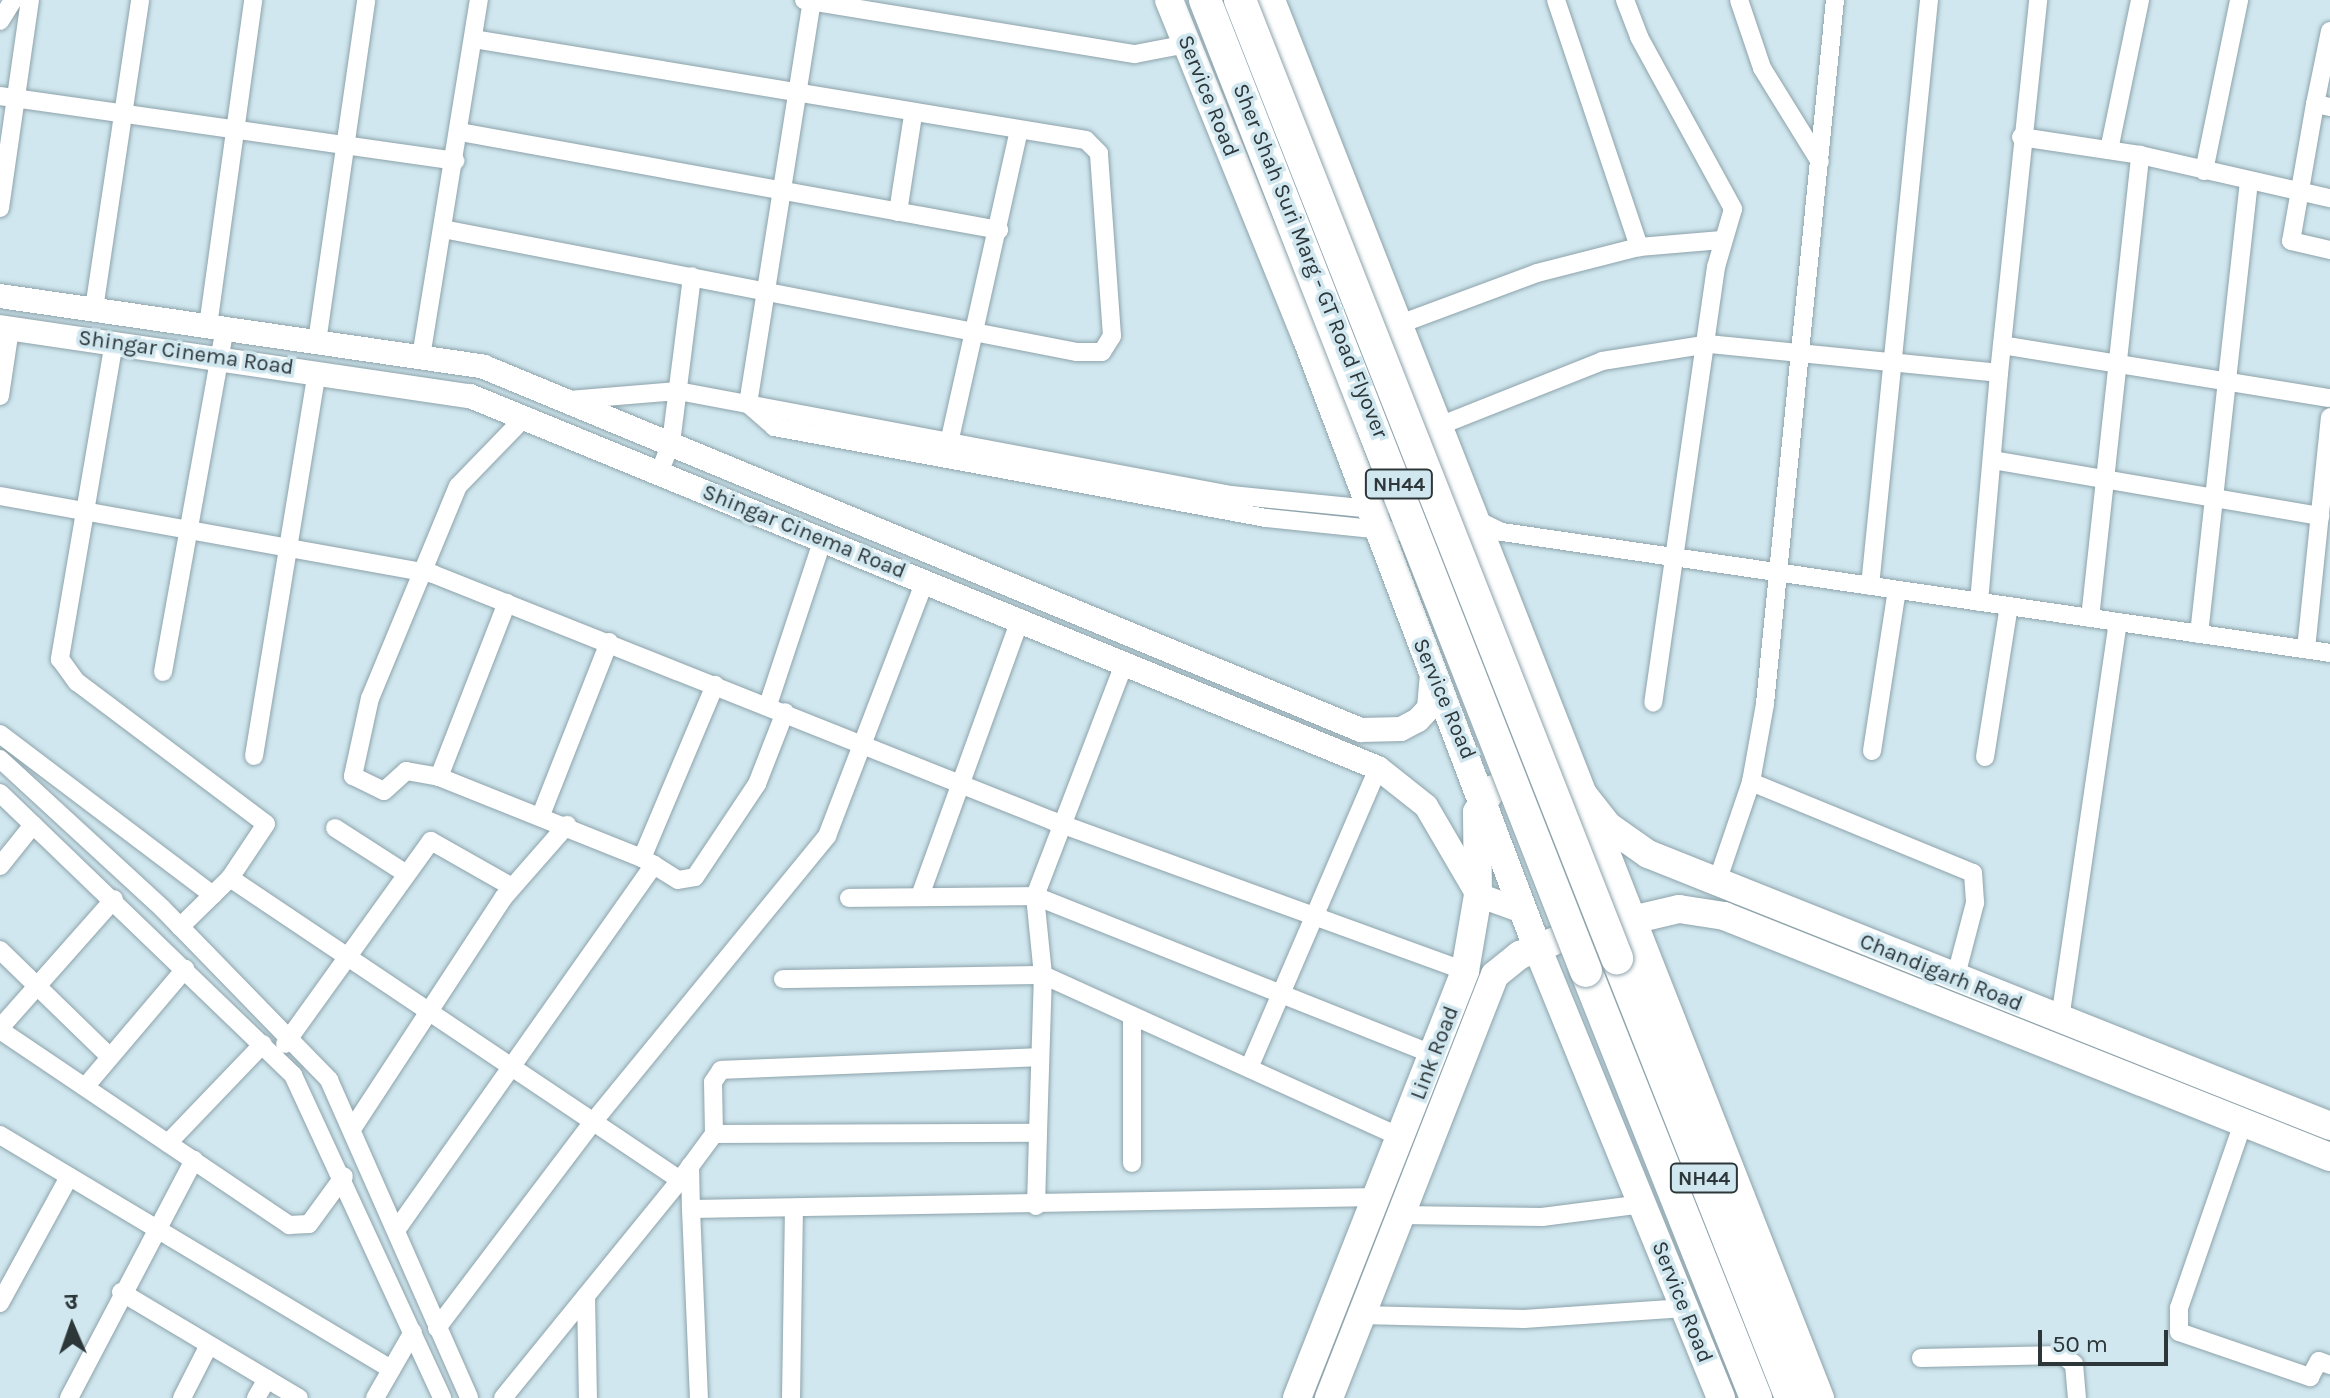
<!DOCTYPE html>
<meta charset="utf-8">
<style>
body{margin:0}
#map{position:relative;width:2330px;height:1398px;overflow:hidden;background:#d0e7ef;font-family:Karla,"Noto Sans Devanagari",sans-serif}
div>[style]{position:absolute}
.roads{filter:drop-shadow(0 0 2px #8ea3ab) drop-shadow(0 0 2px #8ea3ab)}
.street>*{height:18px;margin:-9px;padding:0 9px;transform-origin:9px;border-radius:9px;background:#fff}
.secondary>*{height:24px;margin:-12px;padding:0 12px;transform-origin:12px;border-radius:12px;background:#fff}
.primary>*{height:28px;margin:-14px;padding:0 14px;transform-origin:14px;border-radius:14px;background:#fff}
.highway>*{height:32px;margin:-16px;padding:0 16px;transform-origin:16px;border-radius:16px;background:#fff}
.bridges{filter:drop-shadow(0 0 2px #8ea3ab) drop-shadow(0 0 2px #8ea3ab)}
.highway-bridge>*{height:32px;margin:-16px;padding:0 16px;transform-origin:16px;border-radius:16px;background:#fff}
span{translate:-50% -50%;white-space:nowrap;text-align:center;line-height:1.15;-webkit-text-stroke:7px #d0e7ef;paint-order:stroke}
.shield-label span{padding:2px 6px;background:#d0e7ef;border:2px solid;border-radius:6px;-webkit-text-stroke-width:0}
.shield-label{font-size:20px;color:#2d3639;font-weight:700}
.street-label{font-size:22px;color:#2d3639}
.north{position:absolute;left:32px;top:1286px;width:80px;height:80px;-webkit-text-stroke:6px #d0e7ef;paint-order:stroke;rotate:358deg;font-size:22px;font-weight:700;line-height:32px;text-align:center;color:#2d3639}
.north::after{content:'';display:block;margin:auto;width:28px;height:36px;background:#2d3639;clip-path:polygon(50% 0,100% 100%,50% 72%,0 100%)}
.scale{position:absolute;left:2038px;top:1330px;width:130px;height:36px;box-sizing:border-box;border:4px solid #2d3639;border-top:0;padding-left:10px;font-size:24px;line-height:28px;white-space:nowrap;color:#2d3639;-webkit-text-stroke:6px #d0e7ef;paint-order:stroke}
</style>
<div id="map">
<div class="roads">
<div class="street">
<div style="left:804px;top:0;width:335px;rotate:9.3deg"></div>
<div style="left:1135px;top:54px;width:53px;rotate:-10.9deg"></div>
<div style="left:812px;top:0;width:409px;rotate:99deg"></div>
<div style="left:748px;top:404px;width:35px;rotate:41deg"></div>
<div style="left:774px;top:427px;width:500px;rotate:10.48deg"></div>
<div style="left:1266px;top:518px;width:193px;rotate:5.9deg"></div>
<div style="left:1556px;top:0;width:261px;rotate:71.4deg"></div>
<div style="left:1625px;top:0;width:40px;rotate:69deg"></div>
<div style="left:1639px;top:37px;width:196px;rotate:61.3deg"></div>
<div style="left:1733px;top:209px;width:60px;rotate:106.3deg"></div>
<div style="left:1716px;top:267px;width:440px;rotate:98.2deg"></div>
<div style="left:1739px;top:0;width:72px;rotate:71.3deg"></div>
<div style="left:1762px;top:68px;width:110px;rotate:58.3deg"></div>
<div style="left:1835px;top:0;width:707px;rotate:95.68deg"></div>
<div style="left:1765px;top:704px;width:79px;rotate:100.2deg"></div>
<div style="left:1751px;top:782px;width:240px;rotate:22.3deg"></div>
<div style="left:1973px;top:873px;width:30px;rotate:86deg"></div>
<div style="left:1975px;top:903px;width:79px;rotate:104.7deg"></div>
<div style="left:0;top:21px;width:25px;rotate:-58deg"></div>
<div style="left:2330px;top:31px;width:75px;rotate:101.6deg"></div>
<div style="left:2315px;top:104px;width:15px;rotate:11deg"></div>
<div style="left:0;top:96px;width:460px;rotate:8.1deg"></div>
<div style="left:2315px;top:104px;width:139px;rotate:99.9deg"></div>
<div style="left:2291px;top:241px;width:40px;rotate:13deg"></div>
<div style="left:460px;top:132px;width:548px;rotate:10.3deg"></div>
<div style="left:2021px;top:137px;width:120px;rotate:8.6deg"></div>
<div style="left:2140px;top:155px;width:195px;rotate:12.8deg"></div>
<div style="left:2109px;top:150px;width:153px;rotate:-78.3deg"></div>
<div style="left:2204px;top:171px;width:175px;rotate:-78.4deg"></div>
<div style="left:0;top:208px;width:210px;rotate:-81.8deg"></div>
<div style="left:898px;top:212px;width:98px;rotate:-81.2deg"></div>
<div style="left:443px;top:229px;width:646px;rotate:10.98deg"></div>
<div style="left:1077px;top:352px;width:25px"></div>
<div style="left:1102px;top:352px;width:19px;rotate:-58deg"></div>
<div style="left:1112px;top:336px;width:183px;rotate:-94.1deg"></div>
<div style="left:1099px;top:153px;width:18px;rotate:-135deg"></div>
<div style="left:1086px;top:140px;width:620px;rotate:-170.63deg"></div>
<div style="left:94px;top:309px;width:312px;rotate:-81.5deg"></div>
<div style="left:1400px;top:324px;width:146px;rotate:-20.4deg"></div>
<div style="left:1537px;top:273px;width:105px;rotate:-14.3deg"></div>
<div style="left:1639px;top:247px;width:83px;rotate:-4.8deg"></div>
<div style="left:208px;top:326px;width:329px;rotate:-82.1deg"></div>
<div style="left:114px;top:342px;width:322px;rotate:99.7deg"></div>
<div style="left:60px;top:659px;width:29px;rotate:54deg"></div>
<div style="left:77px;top:682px;width:236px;rotate:36.9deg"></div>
<div style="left:266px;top:824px;width:65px;rotate:123.7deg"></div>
<div style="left:317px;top:342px;width:345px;rotate:-81.8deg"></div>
<div style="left:2002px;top:345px;width:332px;rotate:9.2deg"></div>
<div style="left:421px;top:357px;width:362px;rotate:-80.8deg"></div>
<div style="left:0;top:396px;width:68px;rotate:-81.5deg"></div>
<div style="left:569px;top:400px;width:109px;rotate:-4.7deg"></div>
<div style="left:678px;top:391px;width:563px;rotate:10.65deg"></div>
<div style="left:1231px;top:495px;width:150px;rotate:5.7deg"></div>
<div style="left:524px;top:418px;width:95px;rotate:134.1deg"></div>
<div style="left:458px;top:486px;width:230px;rotate:112.5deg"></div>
<div style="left:370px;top:698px;width:80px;rotate:102.3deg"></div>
<div style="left:353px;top:776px;width:34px;rotate:26deg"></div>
<div style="left:384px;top:791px;width:30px;rotate:-42deg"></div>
<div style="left:406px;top:771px;width:34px;rotate:10deg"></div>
<div style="left:439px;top:777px;width:219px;rotate:21.8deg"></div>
<div style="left:642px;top:858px;width:188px;rotate:-67.1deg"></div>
<div style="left:1439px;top:426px;width:175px;rotate:-21.7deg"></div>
<div style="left:1602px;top:361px;width:108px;rotate:-9deg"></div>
<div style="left:1709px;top:344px;width:291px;rotate:5.7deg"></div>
<div style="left:1999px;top:373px;width:375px;rotate:-84deg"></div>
<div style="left:947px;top:452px;width:329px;rotate:-77.4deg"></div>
<div style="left:1992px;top:460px;width:333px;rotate:9.7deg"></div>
<div style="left:659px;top:473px;width:32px;rotate:-68deg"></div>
<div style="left:671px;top:443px;width:168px;rotate:-82.8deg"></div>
<div style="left:0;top:496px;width:440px;rotate:10.2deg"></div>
<div style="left:433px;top:574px;width:667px;rotate:21.72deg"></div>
<div style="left:1053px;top:821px;width:438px;rotate:20deg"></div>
<div style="left:1473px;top:518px;width:32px;rotate:26deg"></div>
<div style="left:1502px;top:532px;width:837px;rotate:8.31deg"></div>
<div style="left:1870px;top:586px;width:589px;rotate:-84.25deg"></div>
<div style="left:1979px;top:602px;width:230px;rotate:-85deg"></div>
<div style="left:2090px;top:618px;width:466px;rotate:-83.8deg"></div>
<div style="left:2199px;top:634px;width:455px;rotate:-83.7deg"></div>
<div style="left:2306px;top:649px;width:233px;rotate:-84.1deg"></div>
<div style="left:163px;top:672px;width:349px;rotate:-79.8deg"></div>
<div style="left:768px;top:705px;width:175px;rotate:-71.7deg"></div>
<div style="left:0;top:734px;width:267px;rotate:37.1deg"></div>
<div style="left:1872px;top:751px;width:163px;rotate:-81.2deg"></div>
<div style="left:254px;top:756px;width:388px;rotate:-80.7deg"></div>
<div style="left:1985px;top:757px;width:153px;rotate:-81deg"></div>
<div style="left:0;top:759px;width:220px;rotate:42.6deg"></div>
<div style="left:162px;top:908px;width:240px;rotate:45.8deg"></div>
<div style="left:329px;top:1080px;width:347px;rotate:66.2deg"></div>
<div style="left:439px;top:777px;width:187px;rotate:-68.7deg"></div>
<div style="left:0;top:793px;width:407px;rotate:43.9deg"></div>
<div style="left:293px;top:1075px;width:356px;rotate:65.2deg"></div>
<div style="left:541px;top:815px;width:186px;rotate:-68.5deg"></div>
<div style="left:335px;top:828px;width:83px;rotate:32.7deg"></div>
<div style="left:654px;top:865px;width:28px;rotate:32deg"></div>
<div style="left:678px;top:880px;width:17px;rotate:-10deg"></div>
<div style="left:695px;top:877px;width:112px;rotate:-56.3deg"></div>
<div style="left:757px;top:784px;width:77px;rotate:-68.7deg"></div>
<div style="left:0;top:866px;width:53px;rotate:-51.2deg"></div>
<div style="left:1717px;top:882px;width:106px;rotate:-71.2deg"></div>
<div style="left:920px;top:896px;width:294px;rotate:-70.1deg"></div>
<div style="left:849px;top:898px;width:186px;rotate:-0.6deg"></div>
<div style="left:1035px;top:896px;width:251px;rotate:-69deg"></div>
<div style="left:180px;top:927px;width:70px;rotate:-44.4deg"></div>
<div style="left:230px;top:878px;width:542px;rotate:33.87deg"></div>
<div style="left:680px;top:1180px;width:57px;rotate:-53.5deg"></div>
<div style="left:714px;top:1134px;width:324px;rotate:-0.2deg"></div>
<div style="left:1038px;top:1133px;width:158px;rotate:-88.2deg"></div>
<div style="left:1043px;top:975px;width:79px;rotate:-95.8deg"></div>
<div style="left:1035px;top:896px;width:430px;rotate:21.7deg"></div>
<div style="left:0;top:950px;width:153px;rotate:44.2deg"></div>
<div style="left:783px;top:979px;width:260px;rotate:-0.9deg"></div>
<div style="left:1043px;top:975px;width:394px;rotate:24.4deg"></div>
<div style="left:2060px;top:1019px;width:401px;rotate:-81.7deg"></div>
<div style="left:0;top:1028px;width:172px;rotate:-48.5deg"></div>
<div style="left:0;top:1030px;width:349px;rotate:34deg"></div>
<div style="left:289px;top:1225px;width:20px;rotate:-3deg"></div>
<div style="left:309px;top:1224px;width:59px;rotate:-53.9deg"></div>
<div style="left:285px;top:1044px;width:250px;rotate:-54.3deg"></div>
<div style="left:431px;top:841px;width:93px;rotate:29.6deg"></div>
<div style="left:1249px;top:1068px;width:327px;rotate:-66.7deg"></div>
<div style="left:85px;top:1087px;width:155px;rotate:-49.7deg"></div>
<div style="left:2243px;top:1123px;width:196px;rotate:109.1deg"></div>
<div style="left:2179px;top:1308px;width:24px;rotate:90deg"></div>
<div style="left:2179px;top:1332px;width:139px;rotate:19deg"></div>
<div style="left:2310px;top:1377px;width:18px;rotate:-61deg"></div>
<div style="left:2319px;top:1361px;width:12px;rotate:20deg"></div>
<div style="left:354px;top:1126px;width:274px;rotate:-56.8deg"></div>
<div style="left:504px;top:897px;width:96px;rotate:-48.8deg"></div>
<div style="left:714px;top:1134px;width:52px;rotate:-91.1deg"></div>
<div style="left:713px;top:1082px;width:14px;rotate:-56deg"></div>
<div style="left:721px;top:1070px;width:319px;rotate:-2.3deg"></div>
<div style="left:0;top:1135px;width:456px;rotate:30.9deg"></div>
<div style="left:168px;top:1143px;width:137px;rotate:-46.2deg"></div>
<div style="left:1132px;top:1163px;width:147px;rotate:-90deg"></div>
<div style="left:690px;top:1166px;width:43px;rotate:88.7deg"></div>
<div style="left:691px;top:1209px;width:688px;rotate:-1deg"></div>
<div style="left:1036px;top:1206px;width:73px;rotate:-88.4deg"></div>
<div style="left:691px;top:1209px;width:189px;rotate:87.6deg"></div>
<div style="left:1400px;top:1215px;width:142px;rotate:0.8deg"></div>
<div style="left:1542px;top:1217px;width:102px;rotate:-7.3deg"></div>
<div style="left:397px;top:1229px;width:446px;rotate:-54.8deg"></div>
<div style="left:654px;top:865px;width:14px;rotate:-150deg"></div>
<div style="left:121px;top:1292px;width:207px;rotate:30.8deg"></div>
<div style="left:586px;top:1296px;width:102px;rotate:88.9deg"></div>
<div style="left:0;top:1303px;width:144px;rotate:-61.3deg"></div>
<div style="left:1361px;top:1315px;width:163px;rotate:1.4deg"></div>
<div style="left:1524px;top:1319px;width:161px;rotate:-3.9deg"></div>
<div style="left:437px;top:1328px;width:258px;rotate:-52.9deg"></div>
<div style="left:593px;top:1122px;width:370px;rotate:-50.7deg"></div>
<div style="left:827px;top:836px;width:273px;rotate:-69deg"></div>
<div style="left:1921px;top:1358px;width:141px;rotate:-1.2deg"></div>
<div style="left:2062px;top:1355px;width:15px;rotate:37deg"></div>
<div style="left:2074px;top:1364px;width:34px;rotate:85deg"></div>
<div style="left:69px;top:1398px;width:269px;rotate:-62.3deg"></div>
<div style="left:182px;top:1398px;width:59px;rotate:-63deg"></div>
<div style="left:256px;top:1398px;width:22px;rotate:-60deg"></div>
<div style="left:375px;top:1398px;width:76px;rotate:-60.1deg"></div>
<div style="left:503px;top:1398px;width:281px;rotate:-50.9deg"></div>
<div style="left:791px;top:1398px;width:190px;rotate:-89.1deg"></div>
</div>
<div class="secondary">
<div style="left:0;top:296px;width:489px;rotate:8.3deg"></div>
<div style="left:484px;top:367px;width:949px;rotate:22.49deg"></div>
<div style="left:1361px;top:730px;width:40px;rotate:-1.4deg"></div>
<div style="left:1401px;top:729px;width:19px;rotate:-28deg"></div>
<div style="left:1418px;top:720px;width:16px;rotate:-47deg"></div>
<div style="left:1429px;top:708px;width:35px;rotate:-85deg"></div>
<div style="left:0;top:327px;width:475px;rotate:8.4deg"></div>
<div style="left:470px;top:396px;width:981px;rotate:22.28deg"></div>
<div style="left:1378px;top:768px;width:61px;rotate:38.4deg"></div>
<div style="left:1426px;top:806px;width:103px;rotate:59.7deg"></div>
<div style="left:1478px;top:895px;width:50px;rotate:19.9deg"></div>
</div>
<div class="primary">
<div style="left:1169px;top:0;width:364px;rotate:67.9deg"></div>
<div style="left:1306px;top:337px;width:652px;rotate:69.26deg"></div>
<div style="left:1537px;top:947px;width:487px;rotate:67.8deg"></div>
<div style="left:1271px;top:0;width:1502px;rotate:68.56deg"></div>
<div style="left:1615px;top:924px;width:66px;rotate:-13.2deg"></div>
<div style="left:1679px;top:909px;width:46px;rotate:8.8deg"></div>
<div style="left:1724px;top:916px;width:652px;rotate:21.69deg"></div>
<div style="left:1297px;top:1398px;width:459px;rotate:-68.5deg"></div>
<div style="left:1465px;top:971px;width:77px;rotate:-80.3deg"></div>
<div style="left:1478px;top:895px;width:83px;rotate:-90.7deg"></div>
<div style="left:1477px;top:812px;width:27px;rotate:-56deg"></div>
<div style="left:1492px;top:790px;width:49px;rotate:-24deg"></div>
<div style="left:1537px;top:770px;width:27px"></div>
<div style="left:1564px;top:770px;width:71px;rotate:51.8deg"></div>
<div style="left:1608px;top:826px;width:49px;rotate:35deg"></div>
<div style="left:1648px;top:854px;width:734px;rotate:21.74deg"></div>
<div style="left:1329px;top:1398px;width:454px;rotate:-68.6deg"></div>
<div style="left:1495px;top:975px;width:32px;rotate:-39deg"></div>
<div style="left:1520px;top:955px;width:35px;rotate:-22deg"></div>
</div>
<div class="highway">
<div style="left:1617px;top:958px;width:473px;rotate:68.4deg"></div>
<div style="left:1586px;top:971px;width:460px;rotate:68.3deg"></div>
</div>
</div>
<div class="bridges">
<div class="highway-bridge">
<div style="left:1205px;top:0;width:1043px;rotate:68.58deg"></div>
<div style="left:1240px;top:0;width:1030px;rotate:68.52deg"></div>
</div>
</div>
<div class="shield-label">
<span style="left:1399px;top:484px">NH44</span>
<span style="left:1704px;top:1178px">NH44</span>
</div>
<div class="street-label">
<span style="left:1208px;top:96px;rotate:68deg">Service Road</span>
<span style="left:1310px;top:261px;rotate:68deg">Sher Shah Suri Marg - GT Road Flyover</span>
<span style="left:186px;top:353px;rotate:8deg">Shingar Cinema Road</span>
<span style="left:804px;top:532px;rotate:22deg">Shingar Cinema Road</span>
<span style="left:1444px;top:699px;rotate:67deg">Service Road</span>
<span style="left:1941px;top:973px;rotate:22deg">Chandigarh Road</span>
<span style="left:1435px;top:1053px;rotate:-69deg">Link Road</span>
<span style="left:1682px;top:1302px;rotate:68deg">Service Road</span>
</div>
<div class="north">उ</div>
<div class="scale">50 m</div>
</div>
